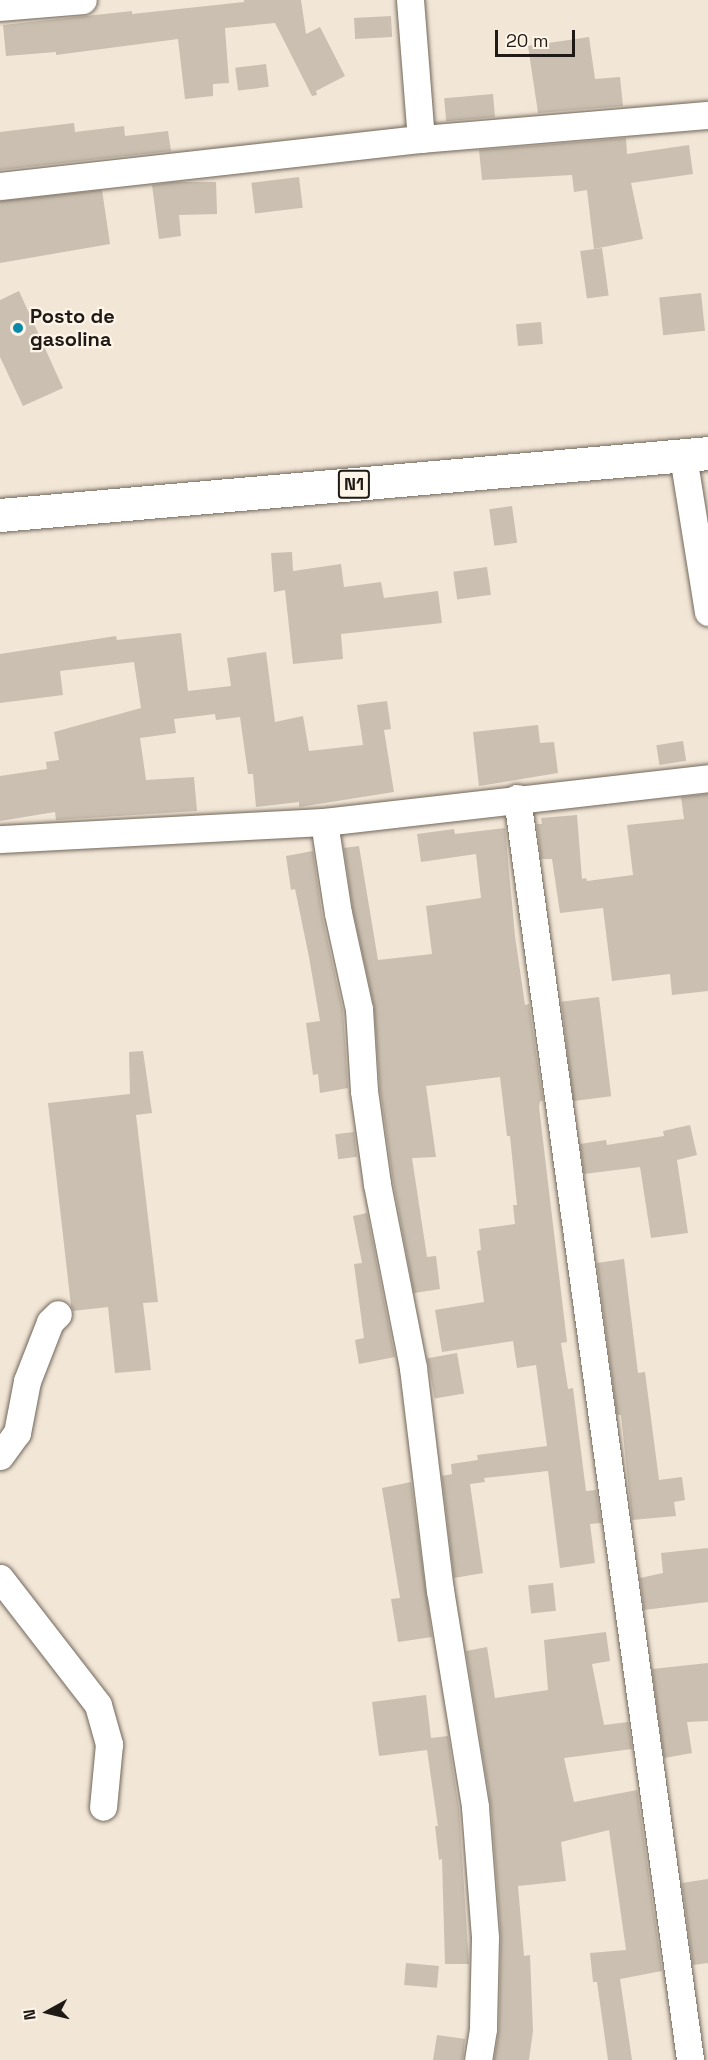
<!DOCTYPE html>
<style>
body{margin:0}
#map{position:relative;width:708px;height:2060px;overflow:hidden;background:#f2e6d7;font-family:"Space Grotesk",sans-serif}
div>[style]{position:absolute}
.building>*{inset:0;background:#cabfb0;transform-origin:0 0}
.roads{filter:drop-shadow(0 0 2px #71675a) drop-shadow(0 0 2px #71675a)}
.minor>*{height:27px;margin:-13.5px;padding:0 13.5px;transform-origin:13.5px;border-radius:13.5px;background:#fff}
.trunk>*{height:33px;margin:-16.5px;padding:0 16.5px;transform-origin:16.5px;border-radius:16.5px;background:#fff}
.dots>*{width:16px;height:16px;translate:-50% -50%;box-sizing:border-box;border:3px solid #fef4e8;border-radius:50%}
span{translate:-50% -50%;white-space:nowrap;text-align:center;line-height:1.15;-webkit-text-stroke:4.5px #fef4e8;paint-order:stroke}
.shield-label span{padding:2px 4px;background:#fef4e8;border:2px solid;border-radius:4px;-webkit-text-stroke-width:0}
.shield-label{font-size:18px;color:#1f1a15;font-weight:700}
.poi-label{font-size:20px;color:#1f1a15;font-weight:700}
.left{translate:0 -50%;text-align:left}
.north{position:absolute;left:18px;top:1982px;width:60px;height:60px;-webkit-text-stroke:4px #fef4e8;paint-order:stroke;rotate:262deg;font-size:16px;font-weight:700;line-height:24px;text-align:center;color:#1f1a15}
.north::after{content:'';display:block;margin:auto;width:21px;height:27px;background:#1f1a15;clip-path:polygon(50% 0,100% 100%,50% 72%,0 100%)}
.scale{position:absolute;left:495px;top:30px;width:80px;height:27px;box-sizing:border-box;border:3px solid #1f1a15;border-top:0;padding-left:8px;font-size:18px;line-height:21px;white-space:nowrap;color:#1f1a15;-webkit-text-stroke:4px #fef4e8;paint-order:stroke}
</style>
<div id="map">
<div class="building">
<div style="clip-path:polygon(244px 0,301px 0,306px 34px,320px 27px,345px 76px,316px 91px,317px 95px,312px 96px,275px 23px,225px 28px,229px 83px,213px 84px,213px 96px,185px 99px,178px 39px,56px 55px,56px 52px,6px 56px,3px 25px,132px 11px,132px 14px,244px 2px)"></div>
<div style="left:391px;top:16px;width:21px;height:37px;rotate:87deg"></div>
<div style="clip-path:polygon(589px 37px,595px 79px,620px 77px,623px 106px,538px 113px,528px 46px)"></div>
<div style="left:266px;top:64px;width:23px;height:31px;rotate:83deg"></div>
<div style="left:493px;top:94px;width:23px;height:49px;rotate:85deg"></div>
<div style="clip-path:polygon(74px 123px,75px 132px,124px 126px,125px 136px,168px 131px,171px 151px,0 170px,0 132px)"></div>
<div style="clip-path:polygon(626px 138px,627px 154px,689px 145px,693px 174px,631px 183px,643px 239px,594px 249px,587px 190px,574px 192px,572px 175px,482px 180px,479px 150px)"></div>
<div style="left:299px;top:177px;width:31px;height:48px;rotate:83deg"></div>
<div style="clip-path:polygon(175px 182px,216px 182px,217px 214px,179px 215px,181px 236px,159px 239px,152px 185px)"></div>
<div style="clip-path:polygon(102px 190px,110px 244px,0 263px,0 201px)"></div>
<div style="left:602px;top:248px;width:48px;height:22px;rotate:82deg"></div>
<div style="clip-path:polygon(19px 291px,63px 388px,23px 406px,0 357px,0 300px)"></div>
<div style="left:701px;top:293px;width:38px;height:42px;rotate:84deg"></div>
<div style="left:541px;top:322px;width:22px;height:25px;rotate:85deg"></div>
<div style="left:512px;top:506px;width:37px;height:23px;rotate:82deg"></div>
<div style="clip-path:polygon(292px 552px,293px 571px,341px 564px,344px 587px,381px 582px,384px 598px,438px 591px,442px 623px,341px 634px,343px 659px,293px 664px,285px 590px,274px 592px,271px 553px)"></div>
<div style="left:487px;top:567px;width:28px;height:34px;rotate:82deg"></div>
<div style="clip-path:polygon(181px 633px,188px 691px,231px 686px,227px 658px,266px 652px,275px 722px,303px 716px,309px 751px,363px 745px,357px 705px,387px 701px,391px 729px,384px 730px,394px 792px,299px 807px,299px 802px,256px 807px,253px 774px,248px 774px,240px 717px,216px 720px,215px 714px,174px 719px,176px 733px,140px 738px,146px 780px,194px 777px,197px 811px,56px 820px,55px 812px,0 821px,0 776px,47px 769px,46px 762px,59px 760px,54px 732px,141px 708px,134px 662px,60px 671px,63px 695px,0 703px,0 654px,116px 636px,117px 640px)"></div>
<div style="clip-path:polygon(538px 725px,540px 743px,554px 742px,558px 773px,479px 786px,473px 732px)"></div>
<div style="left:683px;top:741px;width:20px;height:27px;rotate:81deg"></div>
<div style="clip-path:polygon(708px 794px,708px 991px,672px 995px,670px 974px,612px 981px,603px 908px,560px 913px,552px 859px,541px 859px,537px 824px,542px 824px,541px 818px,577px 815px,582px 879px,586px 878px,587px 881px,633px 875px,627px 825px,684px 819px,681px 797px)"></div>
<div style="clip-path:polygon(505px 828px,515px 936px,525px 1005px,529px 1004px,543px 1101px,540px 1101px,539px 1107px,567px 1342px,561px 1343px,568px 1389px,573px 1388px,586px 1491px,596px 1490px,601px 1523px,590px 1524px,595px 1563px,560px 1568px,548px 1471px,484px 1478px,485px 1482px,470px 1484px,483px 1573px,454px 1578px,442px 1476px,452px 1474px,451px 1464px,478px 1460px,477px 1455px,547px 1446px,536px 1365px,517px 1368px,513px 1341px,442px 1352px,435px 1310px,484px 1302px,477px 1251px,481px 1250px,479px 1229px,515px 1224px,513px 1205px,517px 1205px,510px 1136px,507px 1136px,500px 1077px,426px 1086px,436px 1157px,412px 1158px,427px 1257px,436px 1256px,440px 1289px,414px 1293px,393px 1181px,380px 1089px,374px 1006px,353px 910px,344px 848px,359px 846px,378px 960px,432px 954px,426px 906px,481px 898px,476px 854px,421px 862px,417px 834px,454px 829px,455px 834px)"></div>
<div style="clip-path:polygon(313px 851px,322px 915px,343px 1011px,348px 1088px,320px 1093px,318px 1074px,313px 1075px,306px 1023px,320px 1021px,309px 957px,295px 889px,291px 890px,286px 856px)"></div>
<div style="left:599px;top:997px;width:100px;height:38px;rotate:83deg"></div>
<div style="clip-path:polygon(143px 1051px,152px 1113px,136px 1115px,158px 1302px,143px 1303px,151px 1370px,115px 1373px,108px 1307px,73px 1311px,71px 1306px,48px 1103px,130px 1094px,129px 1052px)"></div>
<div style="clip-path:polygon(690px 1125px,697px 1155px,677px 1160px,688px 1233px,651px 1238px,640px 1167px,584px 1174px,580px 1144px,606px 1140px,607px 1145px,664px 1136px,663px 1131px)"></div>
<div style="left:354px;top:1132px;width:25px;height:19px;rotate:83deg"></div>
<div style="clip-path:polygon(367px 1213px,395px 1357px,359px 1364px,355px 1340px,364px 1338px,354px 1264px,362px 1263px,353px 1216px)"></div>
<div style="clip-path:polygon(624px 1259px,638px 1373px,645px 1372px,659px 1480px,682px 1477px,685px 1500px,674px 1502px,676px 1516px,632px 1520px,621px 1415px,617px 1415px,597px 1263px)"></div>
<div style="left:457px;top:1353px;width:41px;height:30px;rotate:80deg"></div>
<div style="clip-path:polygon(411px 1482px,432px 1637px,398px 1642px,391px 1599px,400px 1598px,382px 1488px)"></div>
<div style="clip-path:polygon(708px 1548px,708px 1602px,644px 1610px,640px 1578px,663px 1573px,661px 1553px)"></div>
<div style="left:553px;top:1583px;width:28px;height:25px;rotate:84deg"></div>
<div style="clip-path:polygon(606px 1632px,610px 1661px,592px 1664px,604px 1725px,628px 1722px,632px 1749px,564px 1758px,574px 1802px,637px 1790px,662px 1971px,620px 1979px,632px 2060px,608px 2060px,597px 1982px,593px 1982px,590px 1953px,626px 1950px,609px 1830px,561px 1842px,566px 1881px,518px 1886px,524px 1956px,530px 1955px,533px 2031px,529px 2060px,494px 2060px,499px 2029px,501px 1937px,491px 1806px,466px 1651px,487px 1647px,495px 1698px,548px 1690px,544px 1640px)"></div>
<div style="clip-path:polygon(708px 1663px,708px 1721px,687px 1722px,692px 1753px,664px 1758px,652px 1669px)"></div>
<div style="clip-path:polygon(426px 1695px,431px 1738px,448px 1736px,459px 1809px,469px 1964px,445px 1964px,442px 1859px,439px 1860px,435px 1826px,438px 1826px,427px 1750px,379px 1756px,372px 1702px)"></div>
<div style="clip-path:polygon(708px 1879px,708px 1963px,693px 1965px,682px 1883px)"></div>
<div style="left:406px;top:1963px;width:33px;height:22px;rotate:5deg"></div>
<div style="clip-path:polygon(437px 2035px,465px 2039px,463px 2060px,433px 2060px)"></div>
</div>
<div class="roads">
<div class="minor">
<div style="left:410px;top:0;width:139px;rotate:85.5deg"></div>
<div style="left:0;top:7px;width:83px;rotate:-4.8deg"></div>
<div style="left:0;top:186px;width:424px;rotate:-6.4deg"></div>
<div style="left:421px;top:139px;width:288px;rotate:-4.8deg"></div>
<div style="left:683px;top:456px;width:158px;rotate:80.9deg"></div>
<div style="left:517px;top:798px;width:1274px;rotate:82.19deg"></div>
<div style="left:324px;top:822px;width:92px;rotate:81.3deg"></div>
<div style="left:338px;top:913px;width:98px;rotate:77.7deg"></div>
<div style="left:359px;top:1009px;width:82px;rotate:86.5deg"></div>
<div style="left:364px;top:1091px;width:94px;rotate:82deg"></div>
<div style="left:377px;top:1184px;width:187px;rotate:78.9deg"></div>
<div style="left:413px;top:1368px;width:224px;rotate:83.1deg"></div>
<div style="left:440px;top:1590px;width:220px;rotate:80.8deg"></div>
<div style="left:475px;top:1807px;width:131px;rotate:85.6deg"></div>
<div style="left:485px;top:1938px;width:91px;rotate:91.3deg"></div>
<div style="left:483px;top:2029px;width:31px;rotate:99deg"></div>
<div style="left:0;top:839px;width:324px;rotate:-3deg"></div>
<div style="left:324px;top:822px;width:387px;rotate:-6.5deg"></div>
<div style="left:0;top:1456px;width:29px;rotate:-54deg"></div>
<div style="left:17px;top:1433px;width:53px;rotate:-79.1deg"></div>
<div style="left:27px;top:1381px;width:63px;rotate:-68.7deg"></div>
<div style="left:50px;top:1322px;width:11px;rotate:-45deg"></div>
<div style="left:0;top:1578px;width:160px;rotate:52.3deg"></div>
<div style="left:98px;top:1705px;width:41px;rotate:74.2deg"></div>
<div style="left:109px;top:1744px;width:63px;rotate:95.4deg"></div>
</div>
<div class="trunk">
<div style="left:0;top:515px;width:711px;rotate:-5deg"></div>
</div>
</div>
<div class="dots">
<div style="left:18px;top:328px;background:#098aab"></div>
</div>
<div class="shield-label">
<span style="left:354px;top:484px">N1</span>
</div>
<div class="poi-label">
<span class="left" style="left:30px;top:328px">Posto de<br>gasolina</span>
</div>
<div class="north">N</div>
<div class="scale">20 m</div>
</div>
